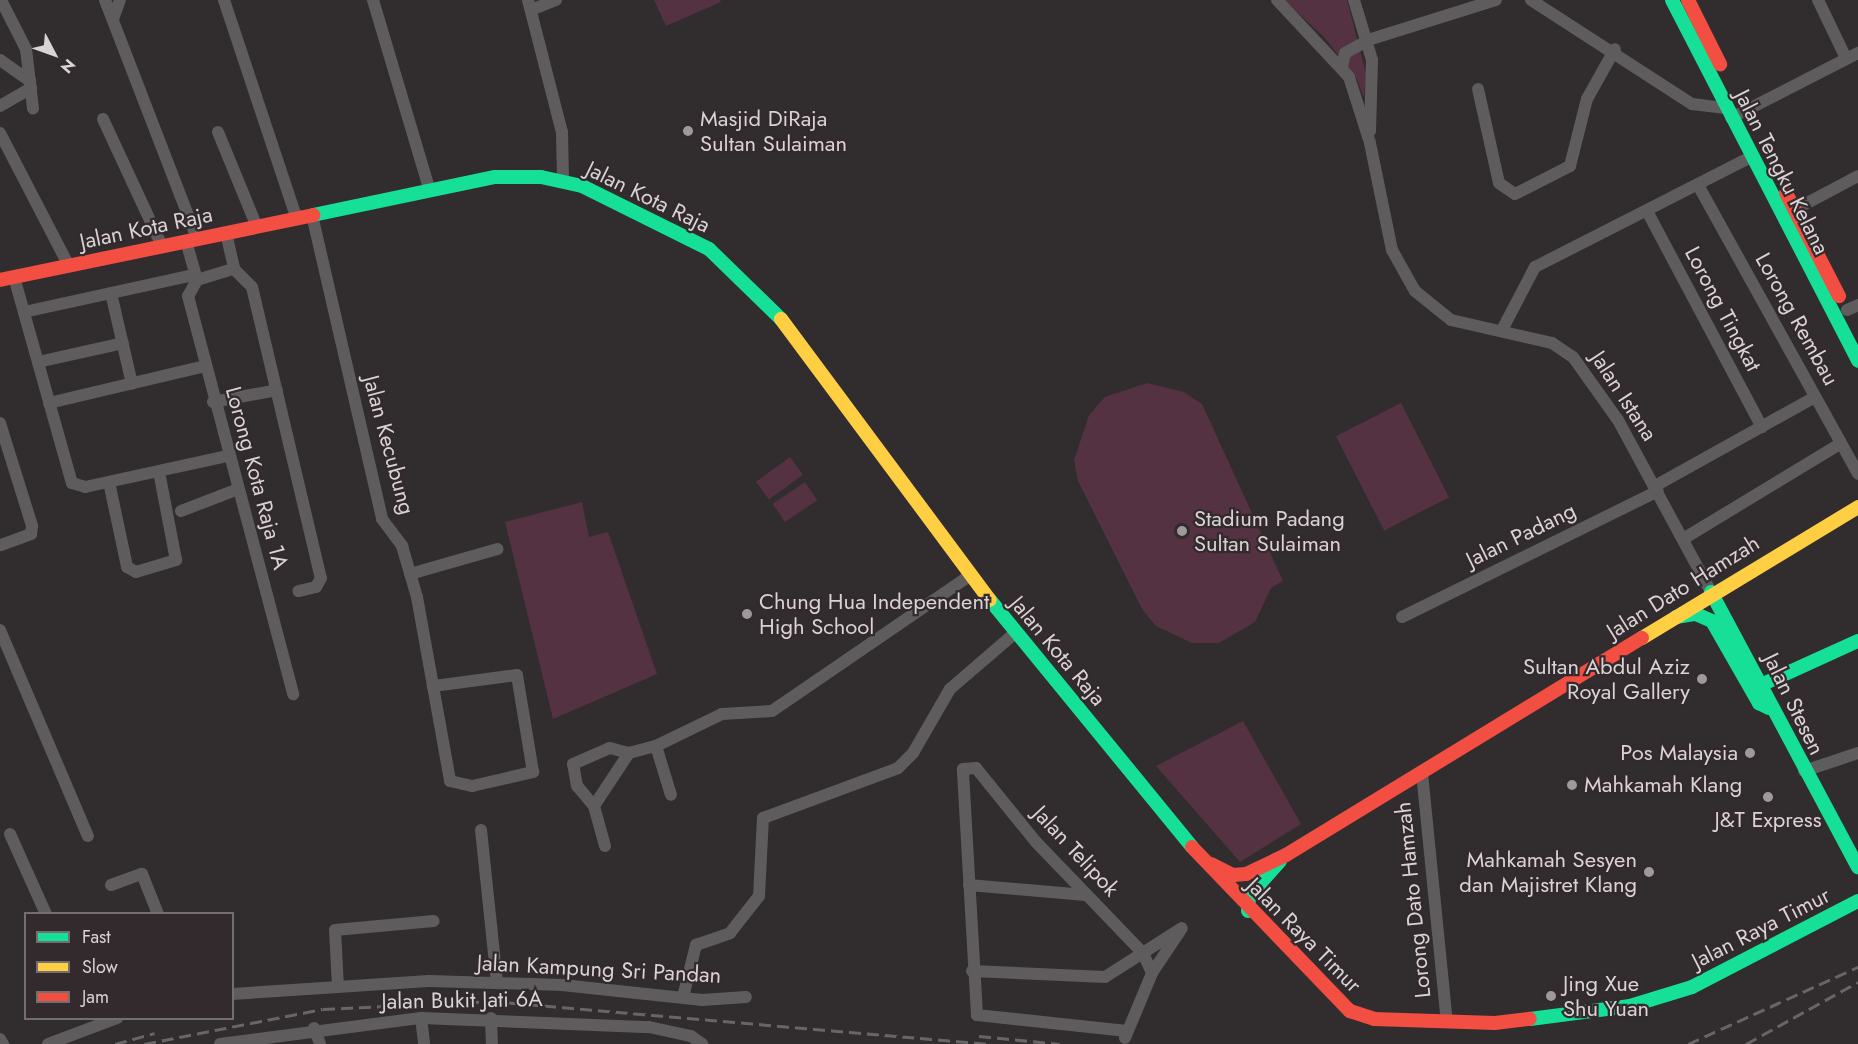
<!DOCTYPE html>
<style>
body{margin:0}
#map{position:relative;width:1858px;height:1044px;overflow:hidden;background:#312c2e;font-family:Jost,sans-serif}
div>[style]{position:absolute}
.green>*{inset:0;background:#543242;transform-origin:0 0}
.street>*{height:12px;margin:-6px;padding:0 6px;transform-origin:6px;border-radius:6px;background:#5e5c5d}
.fast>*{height:14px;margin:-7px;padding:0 7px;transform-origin:7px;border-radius:7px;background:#16e098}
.slow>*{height:14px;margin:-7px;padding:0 7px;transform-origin:7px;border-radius:7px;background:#ffcf43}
.jam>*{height:14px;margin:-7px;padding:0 7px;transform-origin:7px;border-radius:7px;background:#f24e42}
.rail>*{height:3px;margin-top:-1.5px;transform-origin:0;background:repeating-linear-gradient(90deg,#676566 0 12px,transparent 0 18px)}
.dots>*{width:16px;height:16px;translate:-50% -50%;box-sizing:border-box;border:3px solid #332a2d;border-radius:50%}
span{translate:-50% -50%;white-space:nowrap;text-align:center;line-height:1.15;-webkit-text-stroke:4.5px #332a2d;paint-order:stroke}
.poi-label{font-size:22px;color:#d9d3d5}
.left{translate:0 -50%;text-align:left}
.right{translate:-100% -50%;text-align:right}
.street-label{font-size:22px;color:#d9d3d5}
.legend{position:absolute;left:24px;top:912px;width:210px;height:108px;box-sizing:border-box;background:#332a2d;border:2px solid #756e70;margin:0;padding:8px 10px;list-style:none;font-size:18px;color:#d9d3d5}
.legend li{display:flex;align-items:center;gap:12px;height:30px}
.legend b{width:30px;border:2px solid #756e70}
.north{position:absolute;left:24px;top:24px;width:60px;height:60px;-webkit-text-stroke:4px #332a2d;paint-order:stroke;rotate:131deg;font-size:16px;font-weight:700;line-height:24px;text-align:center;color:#d9d3d5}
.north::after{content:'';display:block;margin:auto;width:21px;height:27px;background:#d9d3d5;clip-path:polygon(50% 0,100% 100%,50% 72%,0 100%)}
</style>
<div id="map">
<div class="green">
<div style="clip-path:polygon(654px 0,720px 0,721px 2px,666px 26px)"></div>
<div style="clip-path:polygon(1284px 0,1347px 0,1366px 74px,1364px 98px,1357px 79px,1324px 37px)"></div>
<div style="clip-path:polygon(1147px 383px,1184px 392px,1202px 404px,1283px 581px,1271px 588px,1255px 622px,1219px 643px,1192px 643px,1156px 626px,1142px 609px,1078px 481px,1074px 460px,1089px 415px,1105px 397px)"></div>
<div style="left:1401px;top:403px;width:106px;height:73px;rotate:63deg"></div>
<div style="left:790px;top:457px;width:22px;height:42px;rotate:54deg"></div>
<div style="left:805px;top:482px;width:22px;height:39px;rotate:56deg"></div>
<div style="clip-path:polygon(582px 502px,589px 537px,608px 532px,657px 674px,553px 719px,505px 522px)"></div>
<div style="clip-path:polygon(1243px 721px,1301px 824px,1240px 862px,1156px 766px)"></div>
</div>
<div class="street">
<div style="left:1px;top:0;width:55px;rotate:63deg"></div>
<div style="left:26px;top:49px;width:60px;rotate:83.3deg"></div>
<div style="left:105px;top:0;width:256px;rotate:68.9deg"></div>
<div style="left:224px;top:0;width:231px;rotate:71.6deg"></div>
<div style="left:373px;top:0;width:199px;rotate:73.4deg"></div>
<div style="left:528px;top:0;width:136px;rotate:75.6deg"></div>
<div style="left:562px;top:132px;width:48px;rotate:88.8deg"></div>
<div style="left:1277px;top:0;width:105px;rotate:46.9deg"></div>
<div style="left:1349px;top:77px;width:69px;rotate:72.3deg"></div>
<div style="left:1370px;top:143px;width:109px;rotate:78.4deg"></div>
<div style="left:1392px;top:250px;width:47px;rotate:60.7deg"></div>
<div style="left:1415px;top:291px;width:46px;rotate:38.9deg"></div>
<div style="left:1451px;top:320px;width:104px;rotate:12.8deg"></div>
<div style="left:1552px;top:343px;width:25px;rotate:34deg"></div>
<div style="left:1573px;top:357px;width:77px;rotate:54.5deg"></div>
<div style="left:1618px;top:420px;width:196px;rotate:61.6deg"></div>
<div style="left:1354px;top:0;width:63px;rotate:73.3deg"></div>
<div style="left:1372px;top:60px;width:71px;rotate:91.6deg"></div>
<div style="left:1531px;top:0;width:192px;rotate:32.9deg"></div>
<div style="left:1692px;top:104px;width:34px;rotate:7deg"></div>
<div style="left:1818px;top:0;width:62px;rotate:64.3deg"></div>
<div style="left:531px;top:10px;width:27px;rotate:-22deg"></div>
<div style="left:113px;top:19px;width:20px;rotate:-70deg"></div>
<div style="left:0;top:60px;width:37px;rotate:35deg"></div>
<div style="left:1342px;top:67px;width:14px;rotate:-78deg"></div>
<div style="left:1345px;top:53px;width:26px;rotate:-29deg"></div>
<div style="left:1368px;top:40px;width:134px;rotate:-17.4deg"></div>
<div style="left:1478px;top:89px;width:96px;rotate:77.4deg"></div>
<div style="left:1499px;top:183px;width:19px;rotate:35deg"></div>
<div style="left:1515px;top:194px;width:62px;rotate:-27deg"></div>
<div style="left:1570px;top:166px;width:69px;rotate:-75.8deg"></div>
<div style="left:1587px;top:99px;width:57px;rotate:-60.8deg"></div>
<div style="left:0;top:106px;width:36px;rotate:-30deg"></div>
<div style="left:1731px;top:118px;width:143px;rotate:-27.1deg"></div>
<div style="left:103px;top:119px;width:140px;rotate:65.1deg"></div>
<div style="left:218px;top:132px;width:103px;rotate:67.7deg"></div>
<div style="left:0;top:133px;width:150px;rotate:62.6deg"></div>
<div style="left:1698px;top:185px;width:330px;rotate:61deg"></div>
<div style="left:1794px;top:210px;width:72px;rotate:-28deg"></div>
<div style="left:1647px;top:211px;width:245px;rotate:62deg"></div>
<div style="left:312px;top:215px;width:312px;rotate:77deg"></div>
<div style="left:382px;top:519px;width:34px;rotate:53deg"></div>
<div style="left:402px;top:546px;width:53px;rotate:73.6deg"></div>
<div style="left:417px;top:597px;width:187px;rotate:79.8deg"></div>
<div style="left:450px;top:781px;width:23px;rotate:13deg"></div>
<div style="left:472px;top:786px;width:63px;rotate:-12.9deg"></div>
<div style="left:533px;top:772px;width:98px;rotate:-99.4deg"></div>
<div style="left:517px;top:675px;width:85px;rotate:172.5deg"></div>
<div style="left:226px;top:233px;width:37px;rotate:77deg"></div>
<div style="left:186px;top:241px;width:41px;rotate:74.2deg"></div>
<div style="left:234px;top:269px;width:25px;rotate:45deg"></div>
<div style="left:252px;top:287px;width:299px;rotate:76.7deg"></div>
<div style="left:321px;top:578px;width:10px;rotate:119deg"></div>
<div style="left:316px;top:587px;width:18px;rotate:167deg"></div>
<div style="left:14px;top:277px;width:214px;rotate:74.3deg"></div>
<div style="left:72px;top:483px;width:14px;rotate:17deg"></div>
<div style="left:85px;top:487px;width:145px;rotate:-12.3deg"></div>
<div style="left:197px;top:280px;width:18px;rotate:119deg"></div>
<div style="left:188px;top:296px;width:412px;rotate:75.2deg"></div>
<div style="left:197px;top:280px;width:39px;rotate:-17deg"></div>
<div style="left:111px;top:293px;width:93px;rotate:77deg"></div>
<div style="left:1847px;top:310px;width:12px;rotate:-24deg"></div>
<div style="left:24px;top:312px;width:173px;rotate:-12.3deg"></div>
<div style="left:1502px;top:330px;width:71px;rotate:-62.4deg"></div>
<div style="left:1535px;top:267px;width:242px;rotate:-27deg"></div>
<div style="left:38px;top:362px;width:87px;rotate:-12.6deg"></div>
<div style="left:213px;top:402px;width:65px;rotate:-10.6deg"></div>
<div style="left:49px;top:403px;width:160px;rotate:-13.3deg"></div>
<div style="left:0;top:423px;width:108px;rotate:72.7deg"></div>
<div style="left:32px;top:526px;width:8px;rotate:97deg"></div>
<div style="left:31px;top:534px;width:33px;rotate:160deg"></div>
<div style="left:109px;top:482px;width:87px;rotate:78deg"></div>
<div style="left:127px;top:567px;width:10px;rotate:29deg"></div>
<div style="left:136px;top:572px;width:42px;rotate:-16.7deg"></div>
<div style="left:176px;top:560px;width:90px;rotate:-100.9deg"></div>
<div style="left:1655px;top:486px;width:183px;rotate:-29.1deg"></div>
<div style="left:181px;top:511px;width:61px;rotate:-21.1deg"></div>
<div style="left:1683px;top:539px;width:184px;rotate:-31.2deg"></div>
<div style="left:410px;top:574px;width:91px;rotate:-15.9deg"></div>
<div style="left:1402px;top:617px;width:285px;rotate:-26.2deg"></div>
<div style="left:0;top:630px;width:224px;rotate:66.9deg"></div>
<div style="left:656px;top:746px;width:51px;rotate:73deg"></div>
<div style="left:1804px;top:771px;width:57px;rotate:-18.4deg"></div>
<div style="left:1422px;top:773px;width:250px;rotate:84.3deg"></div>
<div style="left:594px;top:806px;width:64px;rotate:-56.6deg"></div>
<div style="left:481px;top:830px;width:154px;rotate:84deg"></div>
<div style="left:10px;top:834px;width:88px;rotate:65.8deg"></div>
<div style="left:605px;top:846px;width:41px;rotate:-105.4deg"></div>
<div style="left:594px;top:806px;width:26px;rotate:-130deg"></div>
<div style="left:577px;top:786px;width:22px;rotate:-100deg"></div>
<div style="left:573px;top:764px;width:40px;rotate:-23.4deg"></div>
<div style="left:610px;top:748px;width:20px;rotate:15deg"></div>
<div style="left:629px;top:753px;width:28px;rotate:-15deg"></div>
<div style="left:656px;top:746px;width:73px;rotate:-25.9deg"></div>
<div style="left:722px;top:714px;width:50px;rotate:-3.4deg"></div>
<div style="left:772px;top:711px;width:239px;rotate:-34.4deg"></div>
<div style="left:111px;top:885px;width:33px;rotate:-20deg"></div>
<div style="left:142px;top:874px;width:43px;rotate:68.2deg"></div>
<div style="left:969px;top:885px;width:117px;rotate:4.9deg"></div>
<div style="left:972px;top:971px;width:133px;rotate:2.6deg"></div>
<div style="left:1105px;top:977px;width:91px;rotate:-32.5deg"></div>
<div style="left:338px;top:987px;width:57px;rotate:-93deg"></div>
<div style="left:335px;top:930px;width:99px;rotate:-5.2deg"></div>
<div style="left:232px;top:994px;width:197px;rotate:-3.8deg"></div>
<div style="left:429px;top:981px;width:133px;rotate:1.7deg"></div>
<div style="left:562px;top:985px;width:141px;rotate:6.1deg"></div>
<div style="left:702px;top:1000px;width:44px;rotate:-3.9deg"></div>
<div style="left:683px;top:997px;width:54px;rotate:-76deg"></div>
<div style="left:696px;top:945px;width:36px;rotate:-19deg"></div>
<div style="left:730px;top:933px;width:47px;rotate:-51.9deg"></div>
<div style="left:759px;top:896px;width:78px;rotate:-87.1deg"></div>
<div style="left:763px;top:818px;width:144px;rotate:-20.3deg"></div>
<div style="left:898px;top:768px;width:21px;rotate:-45deg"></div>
<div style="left:913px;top:753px;width:74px;rotate:-60deg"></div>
<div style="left:950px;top:689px;width:86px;rotate:-40.7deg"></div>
<div style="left:421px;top:1018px;width:26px;rotate:83deg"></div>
<div style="left:491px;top:1018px;width:26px;rotate:88deg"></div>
<div style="left:314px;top:1028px;width:17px;rotate:69deg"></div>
<div style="left:1127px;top:1031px;width:151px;rotate:-173.9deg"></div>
<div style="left:977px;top:1015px;width:246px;rotate:-93.3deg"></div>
<div style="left:963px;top:769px;width:13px;rotate:-4deg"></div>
<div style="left:976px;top:768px;width:95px;rotate:51deg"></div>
<div style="left:1036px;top:842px;width:154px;rotate:46.1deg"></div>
<div style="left:1143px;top:953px;width:22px;rotate:66deg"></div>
<div style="left:1125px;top:1038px;width:70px;rotate:-67.4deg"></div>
<div style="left:1152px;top:973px;width:50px;rotate:-56.3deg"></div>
<div style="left:0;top:1039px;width:6px;rotate:59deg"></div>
<div style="left:48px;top:1044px;width:74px;rotate:-20.6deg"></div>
<div style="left:220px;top:1044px;width:203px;rotate:-7.4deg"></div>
<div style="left:421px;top:1018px;width:228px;rotate:2.3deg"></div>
<div style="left:649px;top:1027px;width:43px;rotate:12.1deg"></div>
<div style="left:691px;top:1036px;width:14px;rotate:36deg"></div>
</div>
<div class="fast">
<div style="left:1672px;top:0;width:406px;rotate:62.7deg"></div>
<div style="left:313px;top:215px;width:186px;rotate:-11.8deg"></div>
<div style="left:495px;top:177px;width:46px"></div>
<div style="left:541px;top:177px;width:42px;rotate:12.4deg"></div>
<div style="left:582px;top:186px;width:142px;rotate:26.4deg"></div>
<div style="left:709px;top:249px;width:100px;rotate:44.2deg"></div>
<div style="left:1711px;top:592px;width:312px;rotate:61.9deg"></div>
<div style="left:990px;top:600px;width:319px;rotate:50.7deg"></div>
<div style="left:1676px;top:617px;width:20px;rotate:-9deg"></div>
<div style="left:1696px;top:614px;width:17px;rotate:24deg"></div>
<div style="left:1712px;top:621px;width:95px;rotate:60.2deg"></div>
<div style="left:1759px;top:703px;width:11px;rotate:27deg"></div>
<div style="left:1763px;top:684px;width:104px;rotate:-24.4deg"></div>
<div style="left:1248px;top:911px;width:15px;rotate:-86deg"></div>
<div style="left:1249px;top:896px;width:47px;rotate:-48.5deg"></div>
<div style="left:1530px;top:1019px;width:101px;rotate:-7.4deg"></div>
<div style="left:1630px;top:1006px;width:65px;rotate:-17deg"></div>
<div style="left:1692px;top:987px;width:187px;rotate:-27.4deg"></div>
</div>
<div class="slow">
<div style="left:781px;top:319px;width:350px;rotate:53.4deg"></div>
<div style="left:1642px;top:638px;width:253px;rotate:-31.2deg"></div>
</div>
<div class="jam">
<div style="left:1688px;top:0;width:72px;rotate:63.4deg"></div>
<div style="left:1786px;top:193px;width:116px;rotate:62.8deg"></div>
<div style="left:0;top:280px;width:320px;rotate:-11.7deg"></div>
<div style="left:1192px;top:847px;width:228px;rotate:46.1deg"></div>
<div style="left:1350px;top:1011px;width:25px;rotate:18deg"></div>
<div style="left:1374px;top:1019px;width:121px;rotate:1.9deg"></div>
<div style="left:1495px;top:1023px;width:35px;rotate:-7deg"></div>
<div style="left:1211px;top:864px;width:25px;rotate:27deg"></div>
<div style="left:1233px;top:875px;width:13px;rotate:-4deg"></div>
<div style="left:1246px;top:874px;width:44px;rotate:-25.4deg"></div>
<div style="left:1286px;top:855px;width:417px;rotate:-31.4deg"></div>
</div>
<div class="rail">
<div style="left:979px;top:1036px;width:81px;rotate:5.6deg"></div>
<div style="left:115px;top:1044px;width:41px;rotate:-15.4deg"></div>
<div style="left:144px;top:1044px;width:182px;rotate:-11.1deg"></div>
<div style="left:323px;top:1009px;width:167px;rotate:-2.7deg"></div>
<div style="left:490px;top:1001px;width:502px;rotate:4.92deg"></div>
<div style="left:1688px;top:1044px;width:187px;rotate:-24.4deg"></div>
<div style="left:1746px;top:1044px;width:128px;rotate:-29deg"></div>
</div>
<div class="dots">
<div style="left:688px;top:131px;background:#9e999b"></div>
<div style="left:1182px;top:531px;background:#9e999b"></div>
<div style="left:747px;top:614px;background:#9e999b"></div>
<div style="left:1702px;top:679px;background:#9e999b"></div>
<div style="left:1750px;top:753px;background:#9e999b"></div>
<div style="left:1572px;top:785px;background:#9e999b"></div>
<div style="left:1768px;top:797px;background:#9e999b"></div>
<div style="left:1649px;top:872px;background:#9e999b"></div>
<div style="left:1551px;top:996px;background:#9e999b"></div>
</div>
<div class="poi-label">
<span class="left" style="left:700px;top:131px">Masjid DiRaja<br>Sultan Sulaiman</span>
<span class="left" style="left:1194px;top:531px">Stadium Padang<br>Sultan Sulaiman</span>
<span class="left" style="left:759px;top:614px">Chung Hua Independent<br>High School</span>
<span class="right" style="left:1690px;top:679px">Sultan Abdul Aziz<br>Royal Gallery</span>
<span class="right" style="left:1738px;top:753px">Pos Malaysia</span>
<span class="left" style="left:1584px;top:785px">Mahkamah Klang</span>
<span style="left:1768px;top:820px">J&amp;T Express</span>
<span class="right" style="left:1637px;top:872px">Mahkamah Sesyen<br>dan Majistret Klang</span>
<span class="left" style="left:1563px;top:996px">Jing Xue<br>Shu Yuan</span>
</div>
<div class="street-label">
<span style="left:1782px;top:172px;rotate:63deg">Jalan Tengku Kelana</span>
<span style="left:648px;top:197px;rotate:26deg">Jalan Kota Raja</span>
<span style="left:146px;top:228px;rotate:-12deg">Jalan Kota Raja</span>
<span style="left:1723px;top:309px;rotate:62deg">Lorong Tingkat</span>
<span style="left:1797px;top:319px;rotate:61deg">Lorong Rembau</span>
<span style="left:1624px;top:396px;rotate:57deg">Jalan Istana</span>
<span style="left:389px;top:445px;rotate:75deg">Jalan Kecubung</span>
<span style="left:257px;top:478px;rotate:75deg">Lorong Kota Raja 1A</span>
<span style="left:1521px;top:535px;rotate:-26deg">Jalan Padang</span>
<span style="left:1683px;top:587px;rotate:-32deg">Jalan Dato Hamzah</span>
<span style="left:1058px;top:651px;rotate:50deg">Jalan Kota Raja</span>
<span style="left:1794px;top:704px;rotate:64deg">Jalan Stesen</span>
<span style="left:1076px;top:851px;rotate:47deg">Jalan Telipok</span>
<span style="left:1413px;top:900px;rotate:-96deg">Lorong Dato Hamzah</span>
<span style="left:1761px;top:928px;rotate:-27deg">Jalan Raya Timur</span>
<span style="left:1304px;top:935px;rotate:45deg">Jalan Raya Timur</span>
<span style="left:599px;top:969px;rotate:3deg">Jalan Kampung Sri Pandan</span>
<span style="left:462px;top:1000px;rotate:-1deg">Jalan Bukit Jati 6A</span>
</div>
<ul class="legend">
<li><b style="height:8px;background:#16e098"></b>Fast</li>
<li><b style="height:8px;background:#ffcf43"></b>Slow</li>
<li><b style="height:8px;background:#f24e42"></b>Jam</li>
</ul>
<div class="north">N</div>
</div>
